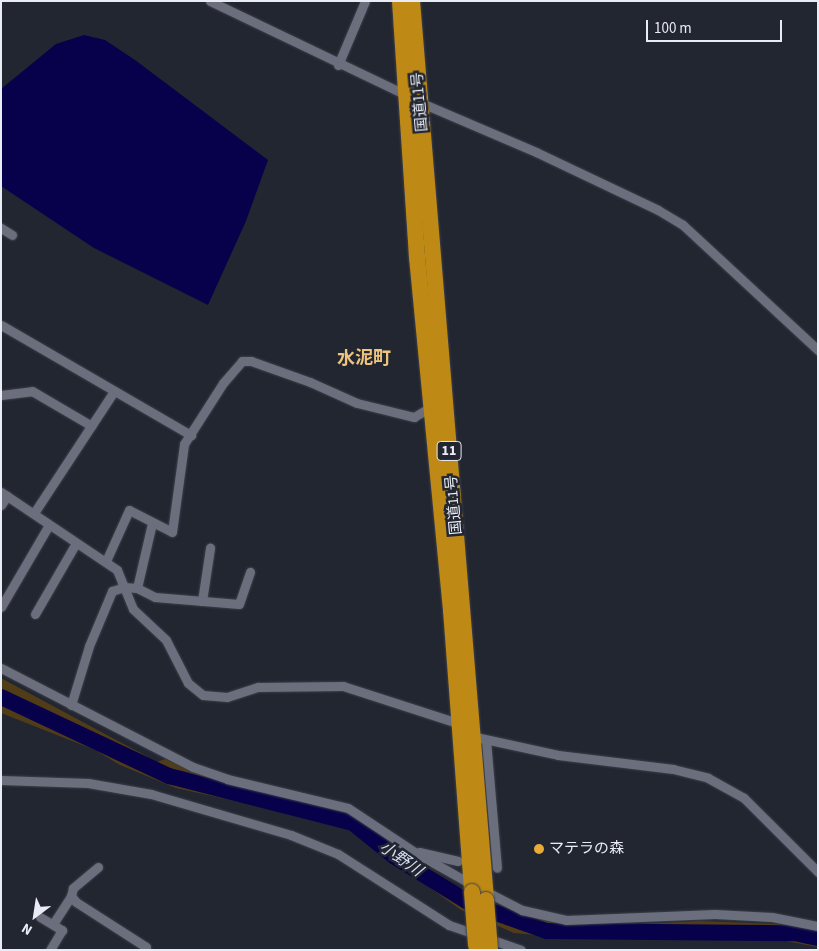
<!DOCTYPE html>
<meta charset="utf-8">
<style>
body{margin:0}
#map{position:relative;width:819px;height:951px;overflow:hidden;background:#222631;font-family:"Source Sans 3","Noto Sans JP",sans-serif}
div>[style]{position:absolute}
.green>*{inset:0;background:#513c18}
.water>*{inset:0;background:#07004b}
.river>*{height:16px;margin:-8px;padding:0 8px;transform-origin:8px;border-radius:8px;background:#07004b}
.roads{filter:drop-shadow(0 0 1px #3d4049) drop-shadow(0 0 1px #3d4049)}
.street>*{height:9px;margin:-4.5px;padding:0 4.5px;transform-origin:4.5px;border-radius:4.5px;background:#6b6f7d}
.highway>*{height:16px;margin:-8px;padding:0 8px;transform-origin:8px;border-radius:8px;background:#bf8915}
.bridges{filter:drop-shadow(0 0 1px #3d4049) drop-shadow(0 0 1px #3d4049)}
.highway-bridge>*{height:16px;margin:-8px;padding:0 8px;transform-origin:8px;border-radius:8px;background:#bf8915}
.dots>*{width:14px;height:14px;translate:-50% -50%;box-sizing:border-box;border:2px solid #222631;border-radius:50%}
span{translate:-50% -50%;white-space:nowrap;text-align:center;line-height:1.15;-webkit-text-stroke:5px #222631;paint-order:stroke}
.shield-label span{padding:1px 4px;background:#222631;border:1px solid;border-radius:4px;-webkit-text-stroke-width:0}
.shield-label{font-size:14px;color:#e9ecf4;font-weight:700}
.street-label{font-size:15px;color:#e9ecf4}
.poi-label{font-size:15px;color:#e9ecf4}
.left{translate:0 -50%;text-align:left}
.water-label{font-size:16px;color:#d7def5;font-style:italic}
.quarter-label{font-size:18px;color:#edc37d;font-weight:700}
.frame{position:absolute;inset:0;border:2px solid #e9ecf4;pointer-events:none}
.north{position:absolute;left:10px;top:891px;width:50px;height:50px;-webkit-text-stroke:4px #222631;paint-order:stroke;rotate:211deg;font-size:14px;font-weight:700;line-height:20px;text-align:center;color:#e9ecf4}
.north::after{content:'';display:block;margin:auto;width:18px;height:22px;background:#e9ecf4;clip-path:polygon(50% 0,100% 100%,50% 72%,0 100%)}
.scale{position:absolute;left:646px;top:20px;width:136px;height:22px;box-sizing:border-box;border:2px solid #e9ecf4;border-top:0;padding-left:6px;font-size:15px;line-height:18px;white-space:nowrap;color:#e9ecf4;-webkit-text-stroke:4px #222631;paint-order:stroke}
</style>
<div id="map">
<div class="green">
<div style="clip-path:polygon(1px 678px,157px 762px,165px 759px,218px 782px,339px 810px,457px 886px,502px 911px,578px 927px,700px 921px,775px 924px,818px 930px,818px 947px,752px 935px,699px 934px,578px 939px,514px 933px,461px 910px,341px 824px,176px 788px,120px 765px,95px 750px,1px 713px)"></div>
</div>
<div class="water">
<div style="clip-path:polygon(84px 35px,105px 40px,135px 60px,268px 160px,246px 221px,208px 305px,94px 248px,1px 186px,1px 89px,56px 44px)"></div>
</div>
<div class="river">
<div style="left:1px;top:697px;width:186px;rotate:25.2deg"></div>
<div style="left:169px;top:776px;width:190px;rotate:14.3deg"></div>
<div style="left:353px;top:823px;width:54px;rotate:39deg"></div>
<div style="left:395px;top:857px;width:89px;rotate:31.7deg"></div>
<div style="left:471px;top:904px;width:81px;rotate:19.6deg"></div>
<div style="left:547px;top:931px;width:247px;rotate:0.5deg"></div>
<div style="left:794px;top:933px;width:25px;rotate:12deg"></div>
</div>
<div class="roads">
<div class="street">
<div style="left:210px;top:1px;width:220px;rotate:25.6deg"></div>
<div style="left:338px;top:65px;width:69px;rotate:-67.1deg"></div>
<div style="left:419px;top:102px;width:127px;rotate:23.1deg"></div>
<div style="left:536px;top:152px;width:135px;rotate:25.4deg"></div>
<div style="left:658px;top:210px;width:29px;rotate:31deg"></div>
<div style="left:683px;top:225px;width:184px;rotate:42.8deg"></div>
<div style="left:1px;top:228px;width:13px;rotate:32deg"></div>
<div style="left:1px;top:325px;width:220px;rotate:30.1deg"></div>
<div style="left:1px;top:395px;width:31px;rotate:-7deg"></div>
<div style="left:32px;top:391px;width:69px;rotate:30.3deg"></div>
<div style="left:1px;top:492px;width:140px;rotate:33.9deg"></div>
<div style="left:117px;top:570px;width:42px;rotate:67.7deg"></div>
<div style="left:133px;top:609px;width:45px;rotate:43.2deg"></div>
<div style="left:166px;top:640px;width:48px;rotate:62.9deg"></div>
<div style="left:188px;top:683px;width:19px;rotate:39deg"></div>
<div style="left:203px;top:695px;width:24px;rotate:5deg"></div>
<div style="left:227px;top:697px;width:33px;rotate:-18deg"></div>
<div style="left:258px;top:687px;width:85px;rotate:-0.7deg"></div>
<div style="left:343px;top:686px;width:124px;rotate:17.9deg"></div>
<div style="left:1px;top:505px;width:11px;rotate:-56deg"></div>
<div style="left:34px;top:513px;width:146px;rotate:-56.7deg"></div>
<div style="left:106px;top:561px;width:56px;rotate:-65.7deg"></div>
<div style="left:129px;top:510px;width:48px;rotate:27.1deg"></div>
<div style="left:172px;top:532px;width:89px;rotate:-82.2deg"></div>
<div style="left:184px;top:444px;width:72px;rotate:-57.4deg"></div>
<div style="left:223px;top:383px;width:29px;rotate:-49deg"></div>
<div style="left:242px;top:361px;width:9px"></div>
<div style="left:251px;top:361px;width:63px;rotate:19.6deg"></div>
<div style="left:310px;top:382px;width:51px;rotate:24.1deg"></div>
<div style="left:357px;top:403px;width:59px;rotate:13.8deg"></div>
<div style="left:414px;top:417px;width:23px;rotate:-31deg"></div>
<div style="left:137px;top:588px;width:67px;rotate:-77deg"></div>
<div style="left:202px;top:601px;width:54px;rotate:-81.4deg"></div>
<div style="left:1px;top:607px;width:95px;rotate:-59.7deg"></div>
<div style="left:35px;top:614px;width:82px;rotate:-60deg"></div>
<div style="left:1px;top:668px;width:216px;rotate:27.3deg"></div>
<div style="left:193px;top:767px;width:36px;rotate:19deg"></div>
<div style="left:227px;top:779px;width:124px;rotate:13.5deg"></div>
<div style="left:348px;top:808px;width:82px;rotate:33.5deg"></div>
<div style="left:416px;top:853px;width:65px;rotate:29.3deg"></div>
<div style="left:71px;top:705px;width:62px;rotate:-73deg"></div>
<div style="left:89px;top:646px;width:60px;rotate:-67.3deg"></div>
<div style="left:112px;top:591px;width:13px;rotate:-18deg"></div>
<div style="left:124px;top:587px;width:13px;rotate:4deg"></div>
<div style="left:137px;top:588px;width:20px;rotate:27deg"></div>
<div style="left:155px;top:597px;width:84px;rotate:4.8deg"></div>
<div style="left:239px;top:604px;width:34px;rotate:-71deg"></div>
<div style="left:471px;top:736px;width:89px;rotate:12.3deg"></div>
<div style="left:558px;top:755px;width:116px;rotate:6.9deg"></div>
<div style="left:673px;top:769px;width:36px;rotate:14deg"></div>
<div style="left:708px;top:778px;width:41px;rotate:29.1deg"></div>
<div style="left:744px;top:798px;width:105px;rotate:45deg"></div>
<div style="left:486px;top:740px;width:128px;rotate:85.1deg"></div>
<div style="left:1px;top:780px;width:87px;rotate:2deg"></div>
<div style="left:88px;top:783px;width:64px;rotate:9.9deg"></div>
<div style="left:151px;top:794px;width:146px;rotate:16.3deg"></div>
<div style="left:291px;top:835px;width:51px;rotate:22deg"></div>
<div style="left:338px;top:854px;width:132px;rotate:32.6deg"></div>
<div style="left:449px;top:925px;width:76px;rotate:19.1deg"></div>
<div style="left:419px;top:852px;width:40px;rotate:13deg"></div>
<div style="left:98px;top:867px;width:33px;rotate:140deg"></div>
<div style="left:73px;top:888px;width:8px;rotate:104deg"></div>
<div style="left:71px;top:896px;width:8px;rotate:50deg"></div>
<div style="left:76px;top:902px;width:83px;rotate:32.7deg"></div>
<div style="left:146px;top:947px;width:3px;rotate:108deg"></div>
<div style="left:485px;top:891px;width:42px;rotate:27.2deg"></div>
<div style="left:522px;top:910px;width:45px;rotate:12.8deg"></div>
<div style="left:566px;top:920px;width:149px;rotate:-2.3deg"></div>
<div style="left:715px;top:914px;width:57px;rotate:3deg"></div>
<div style="left:772px;top:917px;width:47px;rotate:11.1deg"></div>
<div style="left:40px;top:917px;width:26px;rotate:31deg"></div>
<div style="left:62px;top:930px;width:23px;rotate:121deg"></div>
<div style="left:53px;top:924px;width:33px;rotate:-57deg"></div>
</div>
<div class="highway">
<div style="left:400px;top:1px;width:257px;rotate:86.2deg"></div>
<div style="left:417px;top:257px;width:355px;rotate:84.5deg"></div>
<div style="left:451px;top:610px;width:283px;rotate:85.7deg"></div>
<div style="left:412px;top:1px;width:902px;rotate:85.29deg"></div>
</div>
</div>
<div class="bridges">
<div class="highway-bridge">
<div style="left:472px;top:892px;width:53px;rotate:85.7deg"></div>
<div style="left:486px;top:900px;width:50px;rotate:85.4deg"></div>
</div>
</div>
<div class="dots">
<div style="left:539px;top:849px;background:#e8ab37"></div>
</div>
<div class="shield-label">
<span style="left:449px;top:451px">11</span>
</div>
<div class="street-label">
<span style="left:420px;top:102px;rotate:-95deg">国道11号</span>
<span style="left:454px;top:505px;rotate:-95deg">国道11号</span>
</div>
<div class="poi-label">
<span class="left" style="left:549px;top:849px">マテラの森</span>
</div>
<div class="water-label">
<span style="left:401px;top:859px;rotate:35deg">小野川</span>
</div>
<div class="quarter-label">
<span style="left:364px;top:359px">水泥町</span>
</div>
<div class="frame"></div>
<div class="north">N</div>
<div class="scale">100 m</div>
</div>
